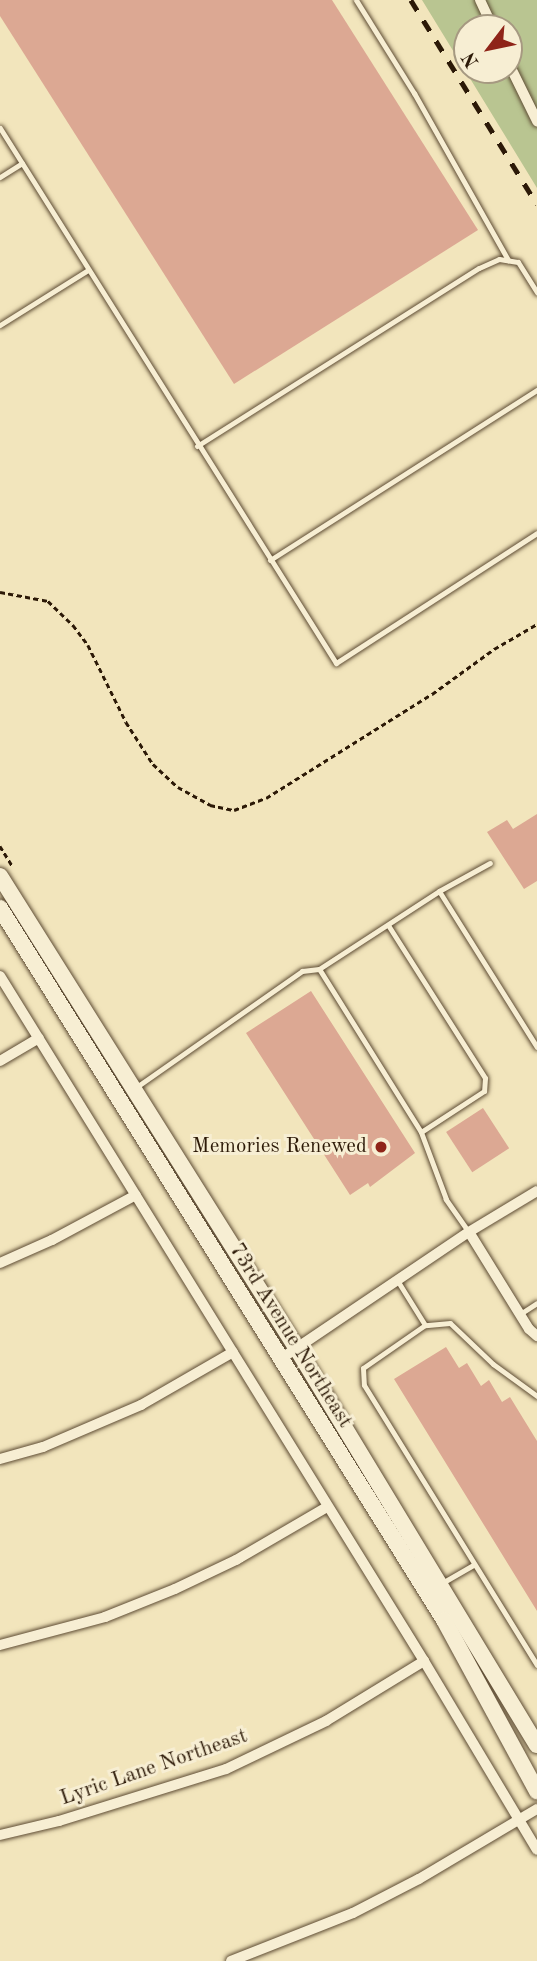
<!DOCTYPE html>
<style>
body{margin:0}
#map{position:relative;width:537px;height:1961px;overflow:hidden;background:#f2e5bc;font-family:"Old Standard TT",serif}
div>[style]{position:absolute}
.green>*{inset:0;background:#b9c591}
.building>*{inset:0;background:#dca893;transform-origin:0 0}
.path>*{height:2.5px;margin-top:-1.25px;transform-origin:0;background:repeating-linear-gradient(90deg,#2c1907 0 5px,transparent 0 8.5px)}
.roads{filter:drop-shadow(0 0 2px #5e4c34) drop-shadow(0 0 2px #5e4c34)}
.lane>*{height:5px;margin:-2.5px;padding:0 2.5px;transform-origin:2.5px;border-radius:2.5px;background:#f7eed3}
.street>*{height:10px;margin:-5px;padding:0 5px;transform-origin:5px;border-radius:5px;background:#f7eed3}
.secondary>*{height:16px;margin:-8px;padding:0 8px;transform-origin:8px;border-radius:8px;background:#f7eed3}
.rail>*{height:4.5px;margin-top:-2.25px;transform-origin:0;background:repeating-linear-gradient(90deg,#2c1907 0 12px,transparent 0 24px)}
.dots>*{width:19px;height:19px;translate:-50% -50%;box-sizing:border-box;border:4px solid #f7eed3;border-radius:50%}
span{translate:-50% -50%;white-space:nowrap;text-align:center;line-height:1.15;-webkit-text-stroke:6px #f7eed3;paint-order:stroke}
.poi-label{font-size:21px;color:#2c1907}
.right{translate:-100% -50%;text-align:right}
.street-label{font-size:21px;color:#2c1907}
.north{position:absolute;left:453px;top:14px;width:70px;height:70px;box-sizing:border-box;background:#f7eed3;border:2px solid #a69981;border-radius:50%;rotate:238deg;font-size:19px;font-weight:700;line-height:28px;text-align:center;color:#2c1907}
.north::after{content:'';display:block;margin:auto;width:24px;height:32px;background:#8f2418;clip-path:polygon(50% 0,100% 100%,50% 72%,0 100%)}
</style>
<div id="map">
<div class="green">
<div style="clip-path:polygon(evenodd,422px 0,537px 0,537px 188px,422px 0,467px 28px,509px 28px,509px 70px,467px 70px,467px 28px)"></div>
</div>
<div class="building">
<div style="clip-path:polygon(0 0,332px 0,478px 230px,234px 384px,0 16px)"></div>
<div style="clip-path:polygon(537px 814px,537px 881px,524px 889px,487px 832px,507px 820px,513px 829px)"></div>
<div style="clip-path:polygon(311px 991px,415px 1153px,370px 1187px,368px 1183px,350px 1195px,246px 1033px)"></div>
<div style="left:483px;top:1108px;width:48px;height:44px;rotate:57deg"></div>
<div style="clip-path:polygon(446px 1347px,459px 1368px,467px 1363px,481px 1386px,489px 1380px,502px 1402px,510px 1397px,537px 1441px,537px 1611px,394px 1379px)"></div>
</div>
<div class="path">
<div style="left:0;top:592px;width:49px;rotate:10.6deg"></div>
<div style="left:48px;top:601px;width:35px;rotate:44deg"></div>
<div style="left:73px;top:625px;width:25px;rotate:53deg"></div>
<div style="left:88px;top:645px;width:86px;rotate:63.7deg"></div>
<div style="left:126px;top:722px;width:50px;rotate:57.3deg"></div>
<div style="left:153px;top:764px;width:34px;rotate:43deg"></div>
<div style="left:178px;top:787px;width:37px;rotate:29deg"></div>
<div style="left:210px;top:805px;width:25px;rotate:12deg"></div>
<div style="left:234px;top:810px;width:34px;rotate:-21deg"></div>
<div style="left:266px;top:798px;width:196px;rotate:-32.1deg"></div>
<div style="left:432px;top:694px;width:77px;rotate:-36deg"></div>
<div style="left:494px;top:649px;width:50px;rotate:-30.2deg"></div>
<div style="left:0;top:846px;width:25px;rotate:58deg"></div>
</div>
<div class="roads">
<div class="lane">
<div style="left:356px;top:0;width:110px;rotate:58.1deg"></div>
<div style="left:414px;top:93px;width:192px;rotate:60.6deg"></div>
<div style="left:0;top:128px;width:632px;rotate:57.87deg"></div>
<div style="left:336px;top:663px;width:239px;rotate:-32.9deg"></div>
<div style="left:0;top:177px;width:26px;rotate:-32deg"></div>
<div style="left:0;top:325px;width:104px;rotate:-32deg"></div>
<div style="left:197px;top:446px;width:333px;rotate:-32.3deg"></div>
<div style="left:479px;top:268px;width:22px;rotate:-24deg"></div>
<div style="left:499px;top:259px;width:19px;rotate:9deg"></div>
<div style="left:518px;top:262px;width:36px;rotate:58deg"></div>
<div style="left:270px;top:560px;width:317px;rotate:-32.5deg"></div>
<div style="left:439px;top:891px;width:58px;rotate:-28.8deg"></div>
<div style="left:388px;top:925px;width:181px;rotate:57.6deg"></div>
<div style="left:485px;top:1078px;width:13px;rotate:94deg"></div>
<div style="left:484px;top:1091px;width:75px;rotate:146.9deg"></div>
<div style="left:135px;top:1088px;width:204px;rotate:-35deg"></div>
<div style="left:302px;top:971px;width:17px;rotate:-7deg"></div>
<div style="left:468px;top:1231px;width:39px;rotate:-125deg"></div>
<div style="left:446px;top:1199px;width:72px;rotate:-110.5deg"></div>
<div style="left:421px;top:1132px;width:192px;rotate:-122deg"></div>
<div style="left:319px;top:969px;width:143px;rotate:-33deg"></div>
<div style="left:439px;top:891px;width:184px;rotate:57.9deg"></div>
<div style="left:397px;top:1280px;width:53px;rotate:58.1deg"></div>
<div style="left:520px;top:1314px;width:20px;rotate:-33deg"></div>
<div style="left:537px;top:1396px;width:54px;rotate:-144deg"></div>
<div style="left:493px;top:1364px;width:59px;rotate:-136.4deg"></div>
<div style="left:450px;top:1323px;width:25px;rotate:175deg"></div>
<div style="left:425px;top:1325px;width:75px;rotate:145.3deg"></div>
<div style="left:363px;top:1368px;width:17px;rotate:87deg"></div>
<div style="left:364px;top:1385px;width:329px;rotate:58.3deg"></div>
<div style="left:442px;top:1583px;width:36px;rotate:-30deg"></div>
</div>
<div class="street">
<div style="left:480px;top:0;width:31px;rotate:65deg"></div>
<div style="left:509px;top:64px;width:64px;rotate:63.8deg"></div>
<div style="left:0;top:976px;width:806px;rotate:58.24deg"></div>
<div style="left:424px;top:1661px;width:220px;rotate:59.1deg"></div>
<div style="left:0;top:1061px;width:45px;rotate:-30.5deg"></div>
<div style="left:469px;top:1232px;width:114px;rotate:58.3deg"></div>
<div style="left:529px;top:1329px;width:11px;rotate:41deg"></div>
<div style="left:0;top:1263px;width:57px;rotate:-23.9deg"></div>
<div style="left:52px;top:1240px;width:95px;rotate:-28.2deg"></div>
<div style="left:279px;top:1360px;width:229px;rotate:-34deg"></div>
<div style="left:469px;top:1232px;width:79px;rotate:-31.1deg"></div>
<div style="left:0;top:1459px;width:45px;rotate:-15.6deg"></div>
<div style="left:43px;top:1447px;width:107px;rotate:-23.2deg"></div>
<div style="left:141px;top:1405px;width:106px;rotate:-29.9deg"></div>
<div style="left:0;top:1645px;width:109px;rotate:-14.9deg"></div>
<div style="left:105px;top:1617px;width:75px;rotate:-21.8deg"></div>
<div style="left:175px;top:1589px;width:68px;rotate:-25.4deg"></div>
<div style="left:236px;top:1560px;width:105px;rotate:-30.2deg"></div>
<div style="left:0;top:1835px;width:61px;rotate:-13.3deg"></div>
<div style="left:59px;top:1821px;width:175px;rotate:-17.3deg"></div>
<div style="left:226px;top:1769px;width:111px;rotate:-25.6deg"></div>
<div style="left:326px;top:1721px;width:115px;rotate:-31.5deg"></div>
<div style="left:231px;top:1961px;width:131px;rotate:-21.5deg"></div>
<div style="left:353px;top:1913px;width:74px;rotate:-27.3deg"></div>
<div style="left:419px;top:1879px;width:137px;rotate:-30.7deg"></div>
</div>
<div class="secondary">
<div style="left:0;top:876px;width:559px;rotate:57.88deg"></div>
<div style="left:297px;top:1349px;width:463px;rotate:58.8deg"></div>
<div style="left:0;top:908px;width:839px;rotate:58.05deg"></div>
<div style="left:444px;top:1620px;width:195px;rotate:61.5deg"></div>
</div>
</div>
<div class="rail">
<div style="left:411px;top:0;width:240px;rotate:58.3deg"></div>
</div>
<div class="dots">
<div style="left:381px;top:1147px;background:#8f2418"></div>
</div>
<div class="poi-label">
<span class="right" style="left:367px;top:1147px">Memories Renewed</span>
</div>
<div class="street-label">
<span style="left:290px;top:1336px;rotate:58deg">73rd Avenue Northeast</span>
<span style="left:154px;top:1768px;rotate:-19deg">Lyric Lane Northeast</span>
</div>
<div class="north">N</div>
</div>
